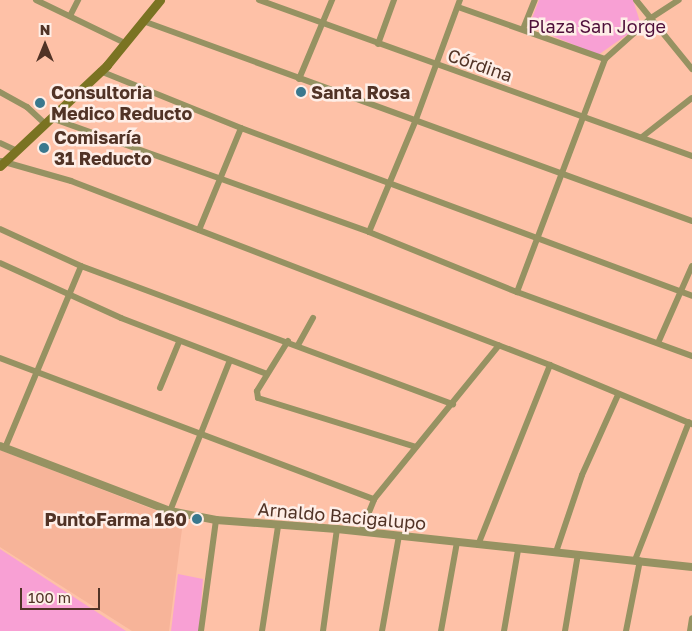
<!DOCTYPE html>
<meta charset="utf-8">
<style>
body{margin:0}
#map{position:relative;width:692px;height:631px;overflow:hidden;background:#fec1a7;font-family:"Golos Text",sans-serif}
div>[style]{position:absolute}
.built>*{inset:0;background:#f7b499}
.green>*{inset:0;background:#f8a0d4}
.minor>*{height:6px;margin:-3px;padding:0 3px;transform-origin:3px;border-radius:3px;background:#969262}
.tertiary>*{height:8px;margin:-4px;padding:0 4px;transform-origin:4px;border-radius:4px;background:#969262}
.secondary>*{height:9px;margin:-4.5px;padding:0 4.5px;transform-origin:4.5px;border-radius:4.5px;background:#7a7322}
.dots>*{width:14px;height:14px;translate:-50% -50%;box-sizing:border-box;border:2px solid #feeee7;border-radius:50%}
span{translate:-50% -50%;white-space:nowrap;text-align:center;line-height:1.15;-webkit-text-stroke:5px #feeee7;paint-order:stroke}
.park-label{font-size:18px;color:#4e0f3a}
.street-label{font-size:18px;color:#513326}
.poi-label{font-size:18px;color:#513326;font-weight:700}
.left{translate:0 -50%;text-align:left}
.right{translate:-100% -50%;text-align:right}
.north{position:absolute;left:20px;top:20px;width:50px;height:50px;-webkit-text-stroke:4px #feeee7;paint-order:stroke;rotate:0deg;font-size:14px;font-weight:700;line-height:20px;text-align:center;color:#513326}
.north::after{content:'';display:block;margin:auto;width:18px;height:22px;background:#513326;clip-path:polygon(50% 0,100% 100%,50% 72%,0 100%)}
.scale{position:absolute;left:20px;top:588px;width:80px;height:22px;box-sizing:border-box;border:2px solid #513326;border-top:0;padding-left:6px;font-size:15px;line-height:18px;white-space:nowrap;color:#513326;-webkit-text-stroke:4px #feeee7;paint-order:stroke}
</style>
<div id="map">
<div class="built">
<div style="clip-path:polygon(0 450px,183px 521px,169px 631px,132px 631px,0 547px)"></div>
</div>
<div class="green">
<div style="clip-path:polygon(539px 0,633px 0,641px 25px,598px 55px,529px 26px)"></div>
<div style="clip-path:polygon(0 549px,126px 631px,0 631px)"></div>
<div style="clip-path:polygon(178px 574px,203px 579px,199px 631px,171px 631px)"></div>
</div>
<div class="minor">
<div style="left:36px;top:0;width:99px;rotate:25.8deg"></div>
<div style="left:259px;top:0;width:460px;rotate:19.8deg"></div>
<div style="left:636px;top:0;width:89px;rotate:50.9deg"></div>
<div style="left:458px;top:7px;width:156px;rotate:19.5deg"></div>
<div style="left:70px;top:16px;width:18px;rotate:-63deg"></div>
<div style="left:143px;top:21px;width:584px;rotate:20.02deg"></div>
<div style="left:523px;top:29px;width:31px;rotate:-68deg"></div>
<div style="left:378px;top:44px;width:47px;rotate:-70deg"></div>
<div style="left:100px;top:71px;width:152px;rotate:22deg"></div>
<div style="left:241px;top:128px;width:481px;rotate:20.4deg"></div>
<div style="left:299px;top:79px;width:86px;rotate:-67.3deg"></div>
<div style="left:0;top:92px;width:31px;rotate:29deg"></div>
<div style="left:27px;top:107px;width:25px;rotate:43deg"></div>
<div style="left:51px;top:118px;width:338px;rotate:19.7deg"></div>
<div style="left:369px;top:232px;width:160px;rotate:22.1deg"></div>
<div style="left:517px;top:292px;width:186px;rotate:20.1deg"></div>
<div style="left:642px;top:137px;width:63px;rotate:-38deg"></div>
<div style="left:0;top:143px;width:19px;rotate:25deg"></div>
<div style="left:1px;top:161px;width:73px;rotate:15.9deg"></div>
<div style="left:71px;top:181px;width:513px;rotate:21.01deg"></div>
<div style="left:550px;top:365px;width:154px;rotate:22.6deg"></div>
<div style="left:0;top:229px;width:89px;rotate:24.6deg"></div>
<div style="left:81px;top:266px;width:397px;rotate:20.4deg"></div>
<div style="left:199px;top:230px;width:110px;rotate:-67.6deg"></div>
<div style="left:369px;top:232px;width:119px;rotate:-67.3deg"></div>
<div style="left:415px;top:122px;width:130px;rotate:-69.8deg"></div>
<div style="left:0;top:263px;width:133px;rotate:24.4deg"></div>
<div style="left:121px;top:318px;width:156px;rotate:21deg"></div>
<div style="left:517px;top:292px;width:249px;rotate:-69.3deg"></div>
<div style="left:605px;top:59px;width:62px;rotate:-41.7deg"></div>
<div style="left:651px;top:18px;width:33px;rotate:-33deg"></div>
<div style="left:288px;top:341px;width:59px;rotate:121.8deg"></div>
<div style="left:257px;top:391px;width:7px;rotate:82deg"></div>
<div style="left:258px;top:398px;width:165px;rotate:17.2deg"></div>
<div style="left:658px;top:343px;width:84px;rotate:-66.2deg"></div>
<div style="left:298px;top:345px;width:31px;rotate:-61deg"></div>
<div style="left:0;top:358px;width:400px;rotate:20.7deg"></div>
<div style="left:160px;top:388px;width:50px;rotate:-67.6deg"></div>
<div style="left:5px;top:448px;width:197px;rotate:-67.3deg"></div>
<div style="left:170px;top:511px;width:162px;rotate:-68.3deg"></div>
<div style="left:361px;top:532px;width:35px;rotate:-68deg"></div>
<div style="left:374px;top:499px;width:198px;rotate:-50.9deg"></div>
<div style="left:478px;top:545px;width:194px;rotate:-68.2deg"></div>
<div style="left:556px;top:552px;width:81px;rotate:-71.3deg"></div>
<div style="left:582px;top:475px;width:88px;rotate:-65.8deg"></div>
<div style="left:635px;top:560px;width:148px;rotate:-68.6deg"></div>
<div style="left:201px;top:631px;width:112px;rotate:-82.3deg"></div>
<div style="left:262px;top:631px;width:106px;rotate:-81.3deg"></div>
<div style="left:323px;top:631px;width:103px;rotate:-82.2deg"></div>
<div style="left:382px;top:631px;width:97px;rotate:-79.9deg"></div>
<div style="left:441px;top:631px;width:90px;rotate:-79.8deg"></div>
<div style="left:504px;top:631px;width:82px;rotate:-80.2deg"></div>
<div style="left:565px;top:631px;width:78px;rotate:-80.4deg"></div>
<div style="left:626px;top:631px;width:72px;rotate:-78.8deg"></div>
<div style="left:690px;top:631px;width:13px;rotate:-81deg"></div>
</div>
<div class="tertiary">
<div style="left:0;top:446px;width:182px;rotate:20.9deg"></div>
<div style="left:170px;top:511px;width:47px;rotate:11.1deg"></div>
<div style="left:216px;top:520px;width:121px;rotate:4.3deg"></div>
<div style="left:337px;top:529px;width:357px;rotate:6.1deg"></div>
</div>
<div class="secondary">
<div style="left:0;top:166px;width:147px;rotate:-43.3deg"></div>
<div style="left:107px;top:65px;width:84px;rotate:-50.8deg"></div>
</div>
<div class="dots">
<div style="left:301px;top:92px;background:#3a788e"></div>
<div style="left:40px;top:103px;background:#3a788e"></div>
<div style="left:44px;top:148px;background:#3a788e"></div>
<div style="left:197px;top:519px;background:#3a788e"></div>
</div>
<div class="park-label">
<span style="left:597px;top:26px">Plaza San Jorge</span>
</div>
<div class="street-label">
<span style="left:480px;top:65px;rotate:19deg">Córdina</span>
<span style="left:342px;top:516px;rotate:5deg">Arnaldo Bacigalupo</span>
</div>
<div class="poi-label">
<span class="left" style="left:311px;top:92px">Santa Rosa</span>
<span class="left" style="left:51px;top:103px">Consultoria<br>Medico Reducto</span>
<span class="left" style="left:54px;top:148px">Comisaría<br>31 Reducto</span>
<span class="right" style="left:187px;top:519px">PuntoFarma 160</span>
</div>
<div class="north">N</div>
<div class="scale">100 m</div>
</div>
